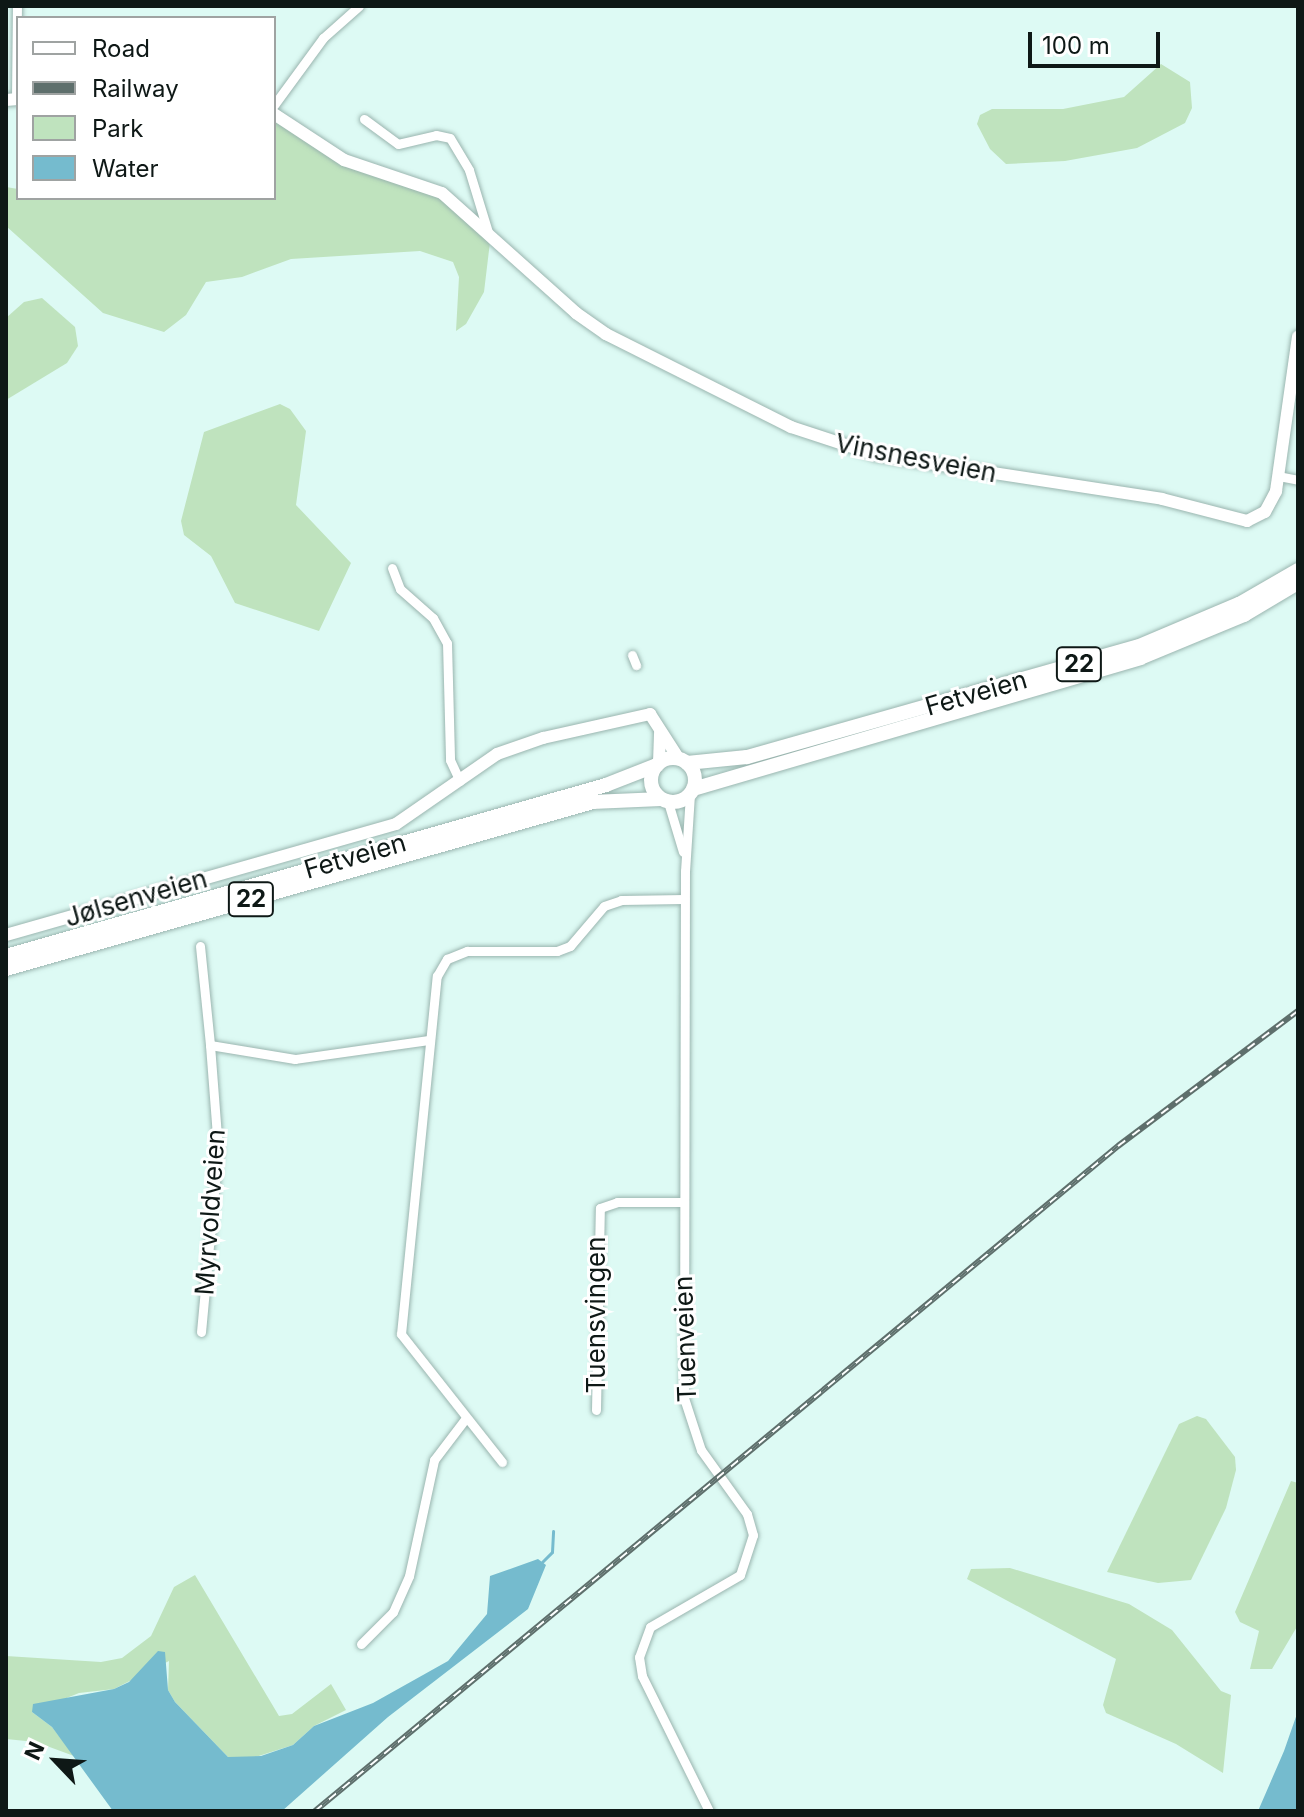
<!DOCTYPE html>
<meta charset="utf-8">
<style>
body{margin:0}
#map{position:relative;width:1304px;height:1817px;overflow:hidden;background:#ddfaf4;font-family:Inter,sans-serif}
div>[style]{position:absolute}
.green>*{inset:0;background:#bfe3be}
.water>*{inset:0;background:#75bbce}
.stream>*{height:3px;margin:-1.5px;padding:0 1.5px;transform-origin:1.5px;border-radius:1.5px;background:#75bbce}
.roads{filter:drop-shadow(0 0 2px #9ab5af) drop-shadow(0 0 2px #9ab5af)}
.minor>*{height:9px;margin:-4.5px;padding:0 4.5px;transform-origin:4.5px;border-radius:4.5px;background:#fff}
.secondary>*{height:12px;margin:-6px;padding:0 6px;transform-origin:6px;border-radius:6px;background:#fff}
.trunk>*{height:14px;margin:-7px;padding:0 7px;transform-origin:7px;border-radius:7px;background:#fff}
.trunk>.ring{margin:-7px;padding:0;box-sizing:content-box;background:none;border:14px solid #fff;border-radius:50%}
.rail>*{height:6px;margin-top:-3px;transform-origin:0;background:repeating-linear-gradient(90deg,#fff 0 9px,#5e6f6c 0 18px);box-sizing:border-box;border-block:2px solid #5e6f6c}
span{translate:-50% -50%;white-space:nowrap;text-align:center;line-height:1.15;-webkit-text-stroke:6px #fff;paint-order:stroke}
.shield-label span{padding:2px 6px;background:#fff;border:2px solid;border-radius:6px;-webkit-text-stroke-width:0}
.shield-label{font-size:24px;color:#0e1816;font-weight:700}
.street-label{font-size:26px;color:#0e1816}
.frame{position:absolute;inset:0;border:8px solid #0e1816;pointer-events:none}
.legend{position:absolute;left:16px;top:16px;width:260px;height:184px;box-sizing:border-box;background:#fff;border:2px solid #9fa3a2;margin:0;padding:10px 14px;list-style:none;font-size:24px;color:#0e1816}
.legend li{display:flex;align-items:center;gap:16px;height:40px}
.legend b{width:40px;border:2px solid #9fa3a2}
.north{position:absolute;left:16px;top:1721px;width:80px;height:80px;-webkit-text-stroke:6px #fff;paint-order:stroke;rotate:295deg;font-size:22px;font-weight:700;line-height:32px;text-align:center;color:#0e1816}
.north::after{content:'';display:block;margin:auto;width:28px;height:36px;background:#0e1816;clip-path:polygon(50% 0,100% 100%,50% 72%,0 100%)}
.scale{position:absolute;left:1028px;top:32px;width:132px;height:36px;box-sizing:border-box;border:4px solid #0e1816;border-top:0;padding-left:10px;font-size:24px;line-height:28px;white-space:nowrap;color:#0e1816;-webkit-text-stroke:6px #fff;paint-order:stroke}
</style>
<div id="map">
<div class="green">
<div style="clip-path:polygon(1161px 64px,1190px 82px,1192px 108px,1185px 123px,1137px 148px,1065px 161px,1006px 164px,990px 149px,977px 124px,980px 115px,992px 109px,1063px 109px,1124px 97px)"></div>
<div style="clip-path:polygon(274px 117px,343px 160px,448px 199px,490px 242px,484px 292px,466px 324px,456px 331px,459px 277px,453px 262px,420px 251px,291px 259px,242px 277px,206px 282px,186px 315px,164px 332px,103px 313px,6px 226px,6px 187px,18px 189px,18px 198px,274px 198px)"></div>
<div style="clip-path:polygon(42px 298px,75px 327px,78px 346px,67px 363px,6px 400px,6px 318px,24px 302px)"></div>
<div style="clip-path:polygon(280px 404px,290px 409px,306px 431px,296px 505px,351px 563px,319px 631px,235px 603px,211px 556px,184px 535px,181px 521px,204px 432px)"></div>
<div style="clip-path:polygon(1197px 1416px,1206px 1419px,1235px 1457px,1236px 1470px,1226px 1508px,1191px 1580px,1158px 1583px,1107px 1572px,1179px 1424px)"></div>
<div style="clip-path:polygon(1291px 1481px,1298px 1483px,1298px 1625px,1272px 1669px,1250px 1669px,1259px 1631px,1240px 1622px,1235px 1612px)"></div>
<div style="clip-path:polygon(1010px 1568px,1129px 1604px,1172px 1630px,1221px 1691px,1231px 1695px,1223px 1773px,1176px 1744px,1106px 1713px,1103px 1705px,1116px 1659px,967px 1579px,971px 1569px)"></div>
<div style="clip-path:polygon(195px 1575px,279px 1716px,292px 1714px,331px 1684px,346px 1710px,314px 1726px,293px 1745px,246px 1760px,228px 1757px,175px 1702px,168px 1690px,169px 1661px,114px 1689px,79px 1693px,32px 1712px,52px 1727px,74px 1756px,36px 1742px,6px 1739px,6px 1656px,101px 1662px,122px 1658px,151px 1636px,174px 1587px)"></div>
</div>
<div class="water">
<div style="clip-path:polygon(538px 1559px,546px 1565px,528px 1609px,388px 1717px,282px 1811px,113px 1811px,52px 1727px,32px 1712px,33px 1704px,114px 1689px,129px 1682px,158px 1651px,165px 1652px,168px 1690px,175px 1702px,228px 1757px,261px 1756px,293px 1745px,314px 1726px,373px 1703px,448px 1661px,487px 1614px,490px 1576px)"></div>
<div style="clip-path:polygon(1298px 1711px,1298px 1811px,1258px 1811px,1284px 1751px)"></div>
</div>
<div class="stream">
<div style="left:542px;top:1562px;width:14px;rotate:-45deg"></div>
<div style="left:552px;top:1552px;width:21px;rotate:-87deg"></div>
</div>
<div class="roads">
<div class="minor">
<div style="left:16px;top:99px;width:93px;rotate:-89.4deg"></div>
<div style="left:274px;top:105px;width:83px;rotate:-53.8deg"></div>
<div style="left:323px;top:38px;width:48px;rotate:-41.6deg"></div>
<div style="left:364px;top:119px;width:42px;rotate:36.3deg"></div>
<div style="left:398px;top:144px;width:39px;rotate:-13deg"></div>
<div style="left:436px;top:135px;width:14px;rotate:12deg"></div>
<div style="left:450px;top:138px;width:37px;rotate:59deg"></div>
<div style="left:469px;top:170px;width:65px;rotate:73deg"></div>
<div style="left:1278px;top:476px;width:20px;rotate:11deg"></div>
<div style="left:392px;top:568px;width:22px;rotate:69deg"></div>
<div style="left:400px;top:589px;width:44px;rotate:41.3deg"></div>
<div style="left:433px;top:618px;width:29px;rotate:61deg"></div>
<div style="left:447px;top:643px;width:117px;rotate:88.5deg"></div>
<div style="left:450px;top:760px;width:23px;rotate:65deg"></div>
<div style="left:632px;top:655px;width:11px;rotate:68deg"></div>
<div style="left:690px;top:794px;width:77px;rotate:93.7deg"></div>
<div style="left:685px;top:871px;width:527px;rotate:90.11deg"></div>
<div style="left:684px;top:1398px;width:55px;rotate:71.9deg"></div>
<div style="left:701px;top:1450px;width:79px;rotate:54.3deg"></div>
<div style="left:747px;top:1514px;width:22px;rotate:74deg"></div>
<div style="left:753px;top:1535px;width:42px;rotate:108deg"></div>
<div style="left:740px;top:1575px;width:104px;rotate:150deg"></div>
<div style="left:650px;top:1627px;width:32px;rotate:110deg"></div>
<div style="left:639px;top:1657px;width:19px;rotate:81deg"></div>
<div style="left:642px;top:1676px;width:151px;rotate:63.6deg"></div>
<div style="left:668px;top:802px;width:52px;rotate:73.3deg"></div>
<div style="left:200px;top:946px;width:100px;rotate:84.2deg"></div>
<div style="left:210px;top:1045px;width:86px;rotate:9.4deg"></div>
<div style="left:295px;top:1059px;width:134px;rotate:-8.1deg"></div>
<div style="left:201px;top:1332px;width:184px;rotate:-84.7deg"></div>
<div style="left:218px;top:1149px;width:104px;rotate:-94.4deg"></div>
<div style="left:596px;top:1410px;width:202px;rotate:-88.9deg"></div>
<div style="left:600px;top:1208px;width:18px;rotate:-19deg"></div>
<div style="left:617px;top:1202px;width:67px"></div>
<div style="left:502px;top:1462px;width:163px;rotate:-128.3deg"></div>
<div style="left:401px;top:1334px;width:360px;rotate:-84.3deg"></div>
<div style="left:437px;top:976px;width:20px;rotate:-60deg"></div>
<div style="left:447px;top:959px;width:22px;rotate:-22deg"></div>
<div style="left:467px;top:951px;width:90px"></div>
<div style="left:557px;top:951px;width:14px;rotate:-21deg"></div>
<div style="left:570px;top:946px;width:52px;rotate:-49.6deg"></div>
<div style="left:604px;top:906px;width:18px;rotate:-19deg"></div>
<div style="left:621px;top:900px;width:63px;rotate:-0.9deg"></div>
<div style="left:361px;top:1644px;width:45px;rotate:-45deg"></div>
<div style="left:393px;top:1612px;width:39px;rotate:-66deg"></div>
<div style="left:409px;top:1576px;width:119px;rotate:-77.8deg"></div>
<div style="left:434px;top:1460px;width:53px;rotate:-52.7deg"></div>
</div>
<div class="secondary">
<div style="left:6px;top:100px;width:12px;rotate:-5deg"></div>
<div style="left:274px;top:114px;width:84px;rotate:33.3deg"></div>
<div style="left:344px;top:160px;width:103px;rotate:18.6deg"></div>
<div style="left:442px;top:193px;width:180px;rotate:41.8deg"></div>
<div style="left:576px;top:313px;width:37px;rotate:35deg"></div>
<div style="left:606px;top:334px;width:207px;rotate:26.7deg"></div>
<div style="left:791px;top:427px;width:89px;rotate:18.2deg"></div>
<div style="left:876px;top:455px;width:289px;rotate:8.7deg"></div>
<div style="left:1162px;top:499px;width:88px;rotate:14.5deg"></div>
<div style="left:1247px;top:521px;width:20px;rotate:-27deg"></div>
<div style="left:1265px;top:512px;width:24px;rotate:-62deg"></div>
<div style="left:1276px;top:491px;width:156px;rotate:-81.9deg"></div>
<div style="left:659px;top:763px;width:31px;rotate:-88deg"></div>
<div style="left:6px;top:935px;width:405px;rotate:-15.9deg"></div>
<div style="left:396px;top:824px;width:123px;rotate:-34.7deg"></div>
<div style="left:497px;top:754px;width:49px;rotate:-19.2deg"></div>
<div style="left:543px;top:738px;width:110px;rotate:-12.6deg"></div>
<div style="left:650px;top:714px;width:54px;rotate:57.2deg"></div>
</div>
<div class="trunk">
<div class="ring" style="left:651px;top:758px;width:30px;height:30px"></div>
<div style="left:687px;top:763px;width:60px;rotate:-5.7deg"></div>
<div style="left:747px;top:757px;width:405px;rotate:-15.8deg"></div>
<div style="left:1137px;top:647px;width:111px;rotate:-22.9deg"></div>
<div style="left:1239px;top:604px;width:68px;rotate:-30deg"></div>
<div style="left:693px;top:789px;width:466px;rotate:-16.3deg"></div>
<div style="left:1140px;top:658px;width:113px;rotate:-22.5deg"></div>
<div style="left:1244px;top:615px;width:63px;rotate:-30.7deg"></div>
<div style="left:6px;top:956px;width:624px;rotate:-15.91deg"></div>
<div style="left:606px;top:785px;width:55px;rotate:-21.4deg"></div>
<div style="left:6px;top:969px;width:610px;rotate:-15.88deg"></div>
<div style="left:593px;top:802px;width:67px;rotate:-2.6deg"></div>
</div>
</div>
<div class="rail">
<div style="left:315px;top:1811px;width:1043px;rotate:-39.63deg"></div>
<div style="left:1118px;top:1146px;width:225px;rotate:-36.9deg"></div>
</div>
<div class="shield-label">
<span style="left:1079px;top:664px">22</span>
<span style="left:251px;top:899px">22</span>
</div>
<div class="street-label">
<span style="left:916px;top:458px;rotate:11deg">Vinsnesveien</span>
<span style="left:976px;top:693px;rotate:-16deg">Fetveien</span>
<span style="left:355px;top:856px;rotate:-16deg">Fetveien</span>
<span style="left:136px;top:898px;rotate:-16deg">Jølsenveien</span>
<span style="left:210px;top:1212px;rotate:-86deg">Myrvoldveien</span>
<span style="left:596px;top:1315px;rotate:-90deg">Tuensvingen</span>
<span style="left:685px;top:1339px;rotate:-92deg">Tuenveien</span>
</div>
<div class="frame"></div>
<ul class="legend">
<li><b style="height:10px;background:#fff"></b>Road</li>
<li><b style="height:10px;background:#5e6f6c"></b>Railway</li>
<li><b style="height:22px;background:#bfe3be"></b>Park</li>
<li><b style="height:22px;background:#75bbce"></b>Water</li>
</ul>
<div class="north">N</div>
<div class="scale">100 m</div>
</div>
